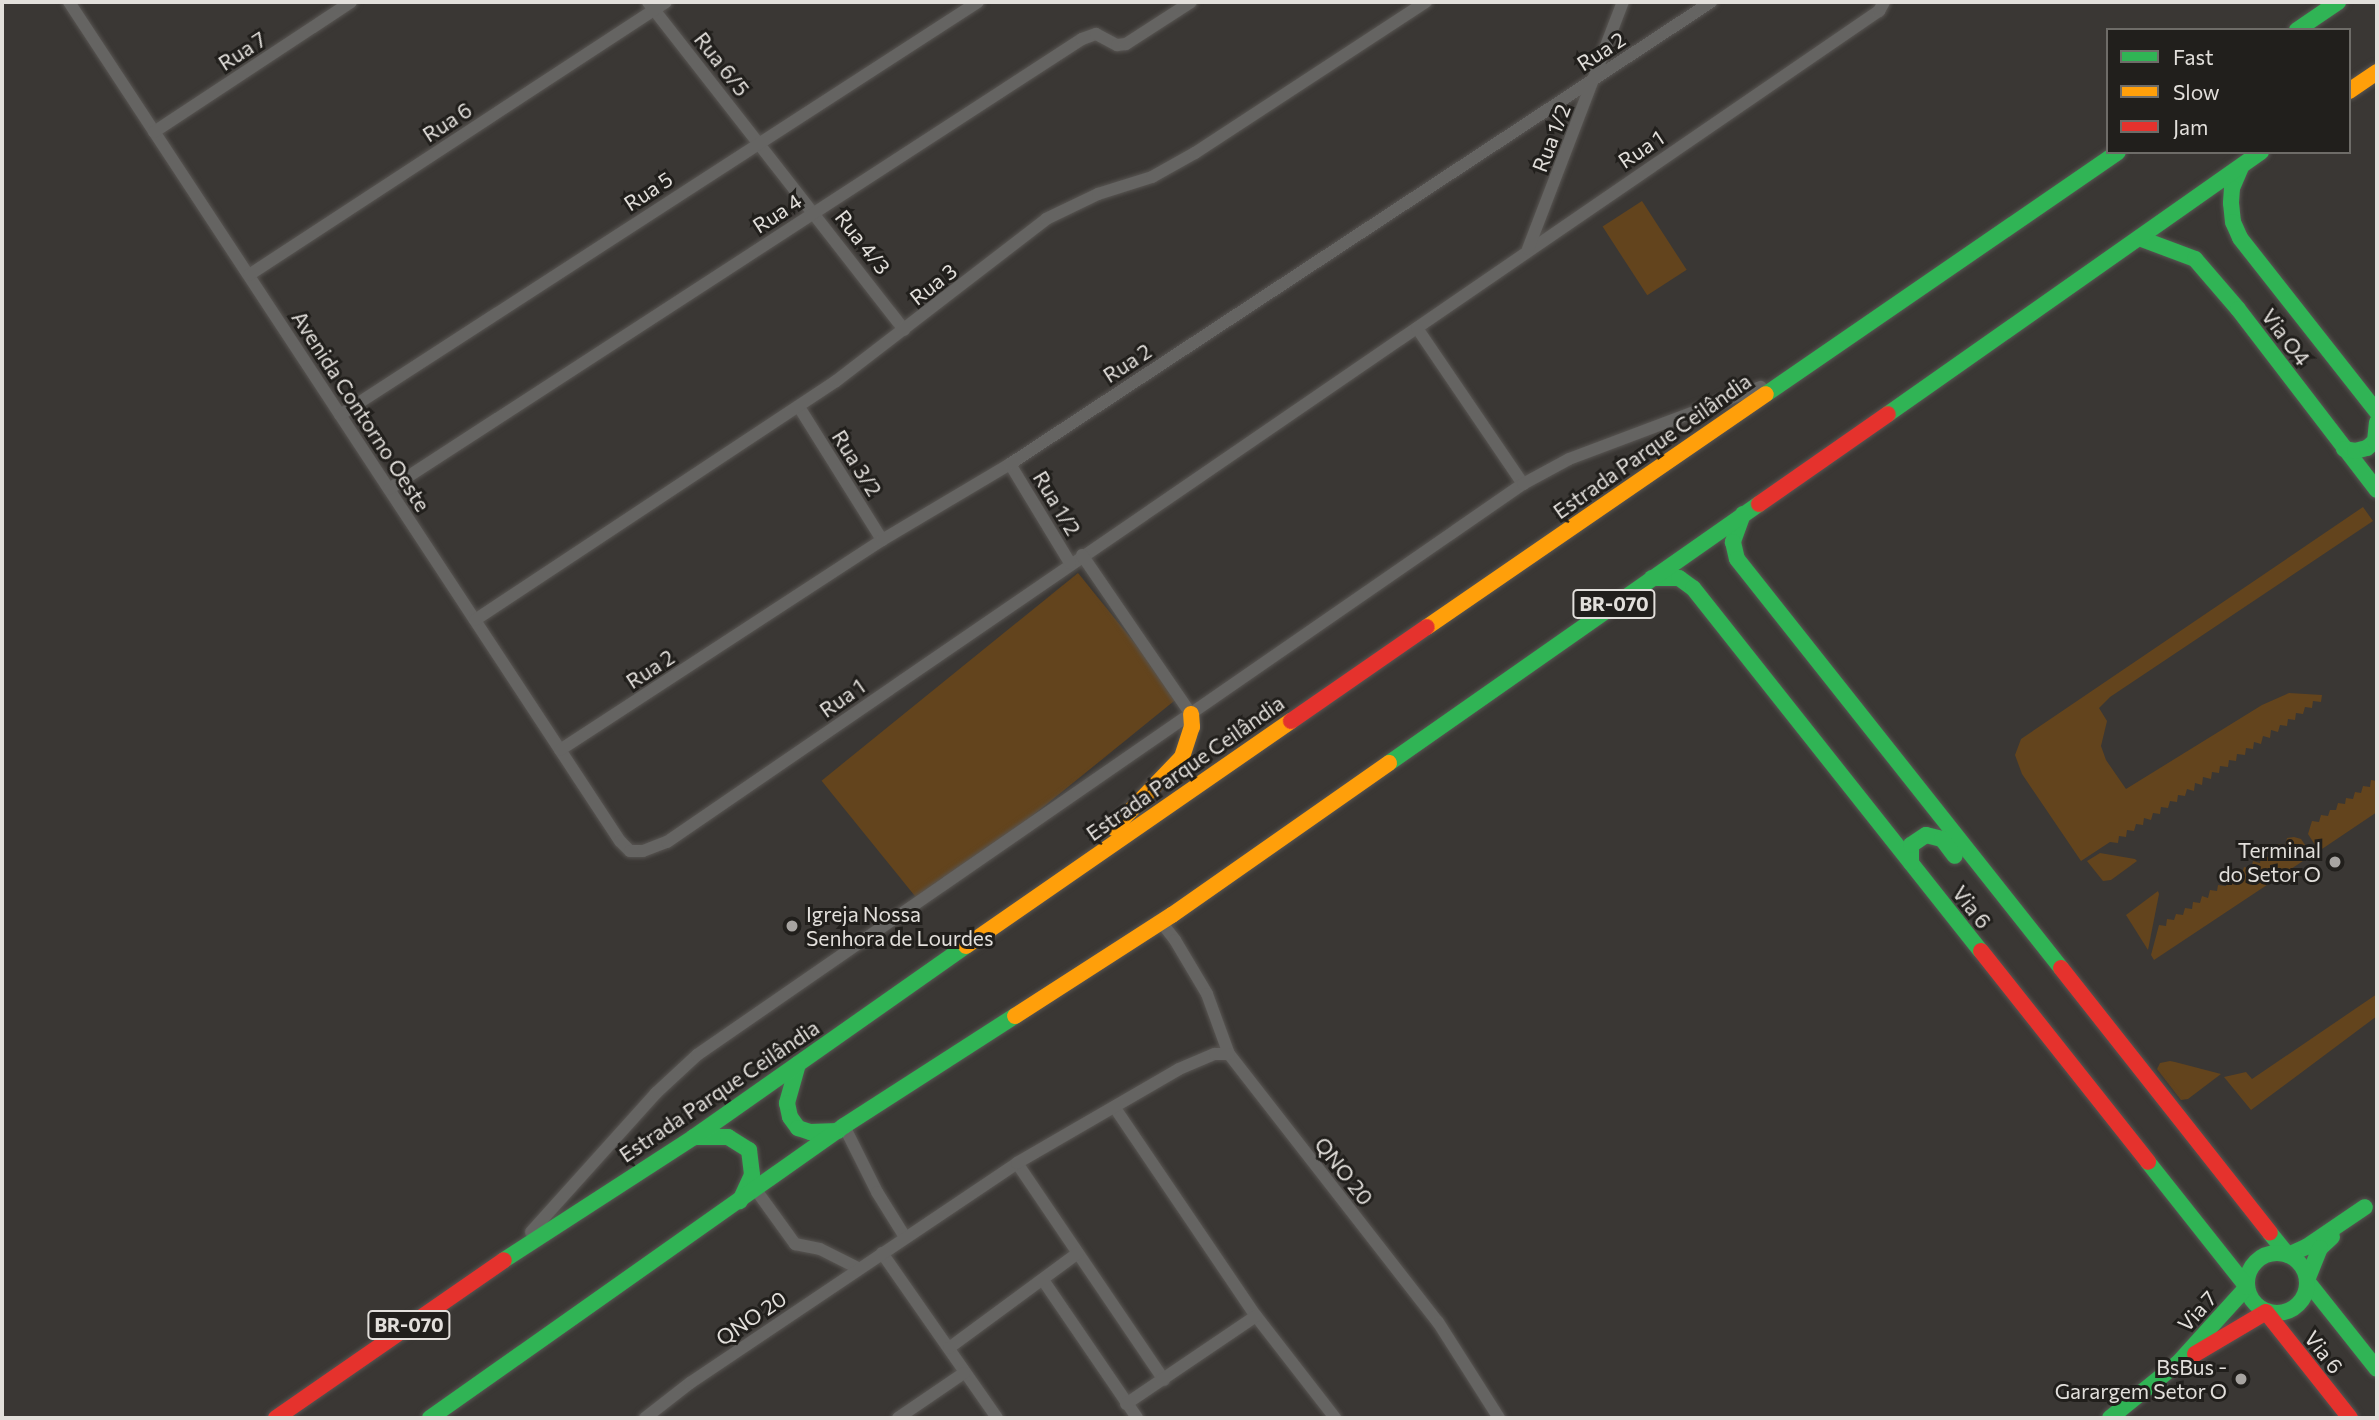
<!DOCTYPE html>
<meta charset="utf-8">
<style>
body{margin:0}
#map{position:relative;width:2379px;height:1420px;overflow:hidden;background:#3a3734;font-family:Commissioner,sans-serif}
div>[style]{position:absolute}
.green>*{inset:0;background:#63441d;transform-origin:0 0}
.roads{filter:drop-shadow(0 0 2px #585552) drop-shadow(0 0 2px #585552)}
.street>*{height:12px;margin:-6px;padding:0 6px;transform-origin:6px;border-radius:6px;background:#656462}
.fast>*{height:16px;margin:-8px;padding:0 8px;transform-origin:8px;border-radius:8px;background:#30b455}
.fast>.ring{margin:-8px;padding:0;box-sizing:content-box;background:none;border:16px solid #30b455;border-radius:50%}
.slow>*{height:16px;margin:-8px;padding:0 8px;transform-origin:8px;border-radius:8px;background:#ff9f0a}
.jam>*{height:16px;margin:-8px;padding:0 8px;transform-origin:8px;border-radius:8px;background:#e5322d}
.dots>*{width:19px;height:19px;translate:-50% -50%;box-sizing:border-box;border:4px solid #211f1c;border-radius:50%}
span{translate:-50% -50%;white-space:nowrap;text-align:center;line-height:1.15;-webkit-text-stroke:6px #211f1c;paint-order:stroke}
.shield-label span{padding:2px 5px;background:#211f1c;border:2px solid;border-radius:5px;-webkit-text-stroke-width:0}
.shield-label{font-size:19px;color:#e2dfdb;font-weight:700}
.street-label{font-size:21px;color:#e2dfdb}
.poi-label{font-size:21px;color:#e2dfdb}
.right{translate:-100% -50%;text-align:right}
.left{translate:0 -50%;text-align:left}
.frame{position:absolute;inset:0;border:4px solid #e2dfdb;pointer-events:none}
.legend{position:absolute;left:2106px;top:28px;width:245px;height:126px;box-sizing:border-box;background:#211f1c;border:2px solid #6e6c68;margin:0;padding:9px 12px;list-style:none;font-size:21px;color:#e2dfdb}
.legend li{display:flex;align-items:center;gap:14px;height:35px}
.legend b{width:35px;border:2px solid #6e6c68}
</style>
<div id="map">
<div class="green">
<div style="left:1642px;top:201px;width:82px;height:47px;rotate:57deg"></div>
<div style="clip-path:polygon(2363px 507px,2373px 521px,2110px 697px,2099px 708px,2107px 721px,2101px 746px,2106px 760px,2126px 789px,2262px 705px,2289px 693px,2322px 695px,2321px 702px,2313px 701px,2312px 708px,2305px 707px,2303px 714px,2296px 713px,2295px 720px,2288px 719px,2287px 726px,2280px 725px,2278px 732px,2271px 730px,2270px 738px,2263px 736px,2261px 744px,2254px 742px,2253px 749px,2246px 748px,2245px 755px,2237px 754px,2236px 761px,2229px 760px,2228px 767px,2220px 766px,2219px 773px,2212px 772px,2211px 779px,2203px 777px,2202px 785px,2195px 783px,2194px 791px,2187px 789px,2185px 796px,2178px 795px,2177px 802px,2170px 801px,2168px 808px,2161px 807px,2160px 814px,2153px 813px,2151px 820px,2144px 818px,2143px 825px,2136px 824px,2134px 831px,2127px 830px,2126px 837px,2119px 836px,2118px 843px,2110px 842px,2081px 861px,2022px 774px,2015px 755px,2021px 739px)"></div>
<div style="left:1078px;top:573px;width:160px;height:330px;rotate:51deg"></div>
<div style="clip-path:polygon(2371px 780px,2377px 781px,2377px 812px,2319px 851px,2308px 834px,2312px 821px,2319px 822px,2321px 815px,2328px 816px,2330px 810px,2336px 810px,2338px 803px,2345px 804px,2346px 798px,2353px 799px,2355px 792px,2361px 793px,2363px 786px,2370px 787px)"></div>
<div style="clip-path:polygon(2294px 837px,2301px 839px,2312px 855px,2154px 960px,2151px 955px,2159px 925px,2166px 926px,2167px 919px,2174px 920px,2176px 914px,2183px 915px,2185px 908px,2192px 909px,2193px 902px,2200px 903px,2202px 896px,2208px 898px,2210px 890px,2217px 891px,2218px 885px,2226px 886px,2227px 879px,2234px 880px,2236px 873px,2242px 874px,2244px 867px,2251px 869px,2253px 861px,2260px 863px,2261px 855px,2268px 857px,2269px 850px,2276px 851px,2278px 844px,2285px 846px,2287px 838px)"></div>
<div style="clip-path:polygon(2100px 853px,2135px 859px,2137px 861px,2111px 880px,2103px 881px,2087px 861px)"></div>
<div style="clip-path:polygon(2158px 891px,2159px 894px,2148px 950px,2126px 915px)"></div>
<div style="clip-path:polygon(2377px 994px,2377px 1016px,2251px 1110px,2224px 1077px,2246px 1072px,2252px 1079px)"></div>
<div style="clip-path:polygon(2170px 1061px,2175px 1062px,2221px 1074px,2188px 1099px,2181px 1100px,2157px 1069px,2160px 1063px)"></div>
</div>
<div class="roads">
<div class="street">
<div style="left:69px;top:2px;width:1004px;rotate:56.71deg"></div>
<div style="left:620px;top:841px;width:14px;rotate:45deg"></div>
<div style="left:630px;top:851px;width:13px"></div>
<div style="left:643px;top:851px;width:26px;rotate:-21deg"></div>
<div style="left:667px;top:842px;width:1470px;rotate:-34.44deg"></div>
<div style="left:1879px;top:11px;width:10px;rotate:-61deg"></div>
<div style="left:648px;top:2px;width:416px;rotate:52deg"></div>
<div style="left:154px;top:132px;width:236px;rotate:-33.4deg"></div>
<div style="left:1528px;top:249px;width:265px;rotate:-69deg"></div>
<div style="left:249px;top:275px;width:498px;rotate:-33.2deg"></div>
<div style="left:1417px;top:328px;width:189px;rotate:55.8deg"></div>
<div style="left:799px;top:407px;width:157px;rotate:58deg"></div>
<div style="left:340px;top:415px;width:760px;rotate:-32.92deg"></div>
<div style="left:1010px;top:464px;width:116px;rotate:58.8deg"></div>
<div style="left:389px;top:489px;width:826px;rotate:-33deg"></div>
<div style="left:1082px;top:39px;width:15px;rotate:-20deg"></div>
<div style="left:1096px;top:34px;width:24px;rotate:28deg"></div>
<div style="left:1117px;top:45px;width:9px;rotate:-6deg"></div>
<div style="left:1126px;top:44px;width:77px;rotate:-32.9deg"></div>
<div style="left:1082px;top:555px;width:193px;rotate:55.6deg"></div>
<div style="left:475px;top:620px;width:433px;rotate:-33.5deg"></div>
<div style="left:836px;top:381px;width:265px;rotate:-37.6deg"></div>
<div style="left:1046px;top:219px;width:58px;rotate:-25.7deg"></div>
<div style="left:1098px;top:194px;width:57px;rotate:-17.5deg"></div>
<div style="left:1152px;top:177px;width:49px;rotate:-29.2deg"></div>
<div style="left:1195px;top:153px;width:276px;rotate:-33.2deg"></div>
<div style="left:560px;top:750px;width:384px;rotate:-33.1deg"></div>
<div style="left:882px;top:540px;width:149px;rotate:-30.7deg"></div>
<div style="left:1010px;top:464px;width:840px;rotate:-33.39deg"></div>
<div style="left:1161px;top:922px;width:23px;rotate:52deg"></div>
<div style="left:1175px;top:940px;width:63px;rotate:59.3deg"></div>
<div style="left:1207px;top:994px;width:64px;rotate:69.9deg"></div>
<div style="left:1229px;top:1054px;width:340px;rotate:52.1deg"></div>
<div style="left:1438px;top:1322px;width:114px;rotate:57.6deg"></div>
<div style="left:1115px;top:1108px;width:251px;rotate:55.9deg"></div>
<div style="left:1256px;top:1316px;width:129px;rotate:52.2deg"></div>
<div style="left:844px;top:1126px;width:74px;rotate:63.4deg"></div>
<div style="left:877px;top:1192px;width:53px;rotate:58.1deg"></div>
<div style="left:1017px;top:1163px;width:262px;rotate:55.9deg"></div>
<div style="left:756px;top:1190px;width:67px;rotate:54.2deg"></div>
<div style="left:795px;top:1244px;width:25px;rotate:11deg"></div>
<div style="left:820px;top:1249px;width:42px;rotate:26.6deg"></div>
<div style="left:531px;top:1232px;width:187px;rotate:-48deg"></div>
<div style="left:656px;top:1093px;width:56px;rotate:-42.8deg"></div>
<div style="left:697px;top:1055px;width:1004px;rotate:-34.66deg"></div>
<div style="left:1523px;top:484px;width:52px;rotate:-28.5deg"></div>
<div style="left:1569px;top:459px;width:205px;rotate:-20.6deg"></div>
<div style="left:882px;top:1253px;width:201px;rotate:55.1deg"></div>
<div style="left:1043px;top:1280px;width:167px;rotate:55.7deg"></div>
<div style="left:949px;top:1348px;width:160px;rotate:-36.4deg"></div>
<div style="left:1126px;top:1404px;width:157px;rotate:-34.1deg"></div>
<div style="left:645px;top:1418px;width:57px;rotate:-37.9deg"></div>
<div style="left:690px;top:1383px;width:394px;rotate:-33.9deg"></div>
<div style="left:1017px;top:1163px;width:187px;rotate:-30.1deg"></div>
<div style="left:1179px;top:1069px;width:39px;rotate:-23deg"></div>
<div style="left:1215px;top:1054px;width:14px"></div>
<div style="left:898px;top:1418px;width:80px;rotate:-34.3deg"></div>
</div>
<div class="fast">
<div style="left:2297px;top:30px;width:50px;rotate:-34.3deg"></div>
<div style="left:2241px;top:167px;width:23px;rotate:113deg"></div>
<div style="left:2232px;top:188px;width:15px;rotate:94deg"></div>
<div style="left:2231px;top:203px;width:19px;rotate:84deg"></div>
<div style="left:2233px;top:222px;width:17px;rotate:66deg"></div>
<div style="left:2240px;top:238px;width:221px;rotate:51.8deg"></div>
<div style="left:2139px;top:238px;width:60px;rotate:20.6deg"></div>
<div style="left:2195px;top:259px;width:66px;rotate:49.3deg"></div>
<div style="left:2238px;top:309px;width:228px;rotate:52.5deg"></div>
<div style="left:1766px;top:394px;width:427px;rotate:-34.5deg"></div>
<div style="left:1888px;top:414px;width:456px;rotate:-35.1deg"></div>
<div style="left:2344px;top:449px;width:11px;rotate:10deg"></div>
<div style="left:2355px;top:451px;width:12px;rotate:-14deg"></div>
<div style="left:2367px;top:448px;width:11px;rotate:-41deg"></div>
<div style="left:2375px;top:441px;width:19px;rotate:-84deg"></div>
<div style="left:1743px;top:514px;width:30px;rotate:110deg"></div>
<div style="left:1733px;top:542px;width:17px;rotate:77deg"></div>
<div style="left:1737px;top:559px;width:522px;rotate:51.61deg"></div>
<div style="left:1652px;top:578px;width:27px"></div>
<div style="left:1679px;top:578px;width:17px;rotate:36deg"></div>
<div style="left:1693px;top:588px;width:463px;rotate:51.6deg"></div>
<div style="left:1389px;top:763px;width:452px;rotate:-35deg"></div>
<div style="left:1911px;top:863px;width:18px;rotate:-90deg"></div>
<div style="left:1911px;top:845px;width:18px;rotate:-34deg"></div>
<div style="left:1926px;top:835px;width:16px;rotate:14deg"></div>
<div style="left:1942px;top:839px;width:21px;rotate:53deg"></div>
<div style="left:798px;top:1064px;width:41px;rotate:105.8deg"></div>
<div style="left:787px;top:1103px;width:14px;rotate:78deg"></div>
<div style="left:790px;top:1117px;width:14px;rotate:54deg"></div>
<div style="left:798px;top:1128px;width:13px;rotate:18deg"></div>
<div style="left:810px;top:1132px;width:28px;rotate:-2deg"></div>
<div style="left:694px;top:1137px;width:34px"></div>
<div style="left:728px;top:1137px;width:25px;rotate:32deg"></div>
<div style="left:749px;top:1150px;width:25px;rotate:83deg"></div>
<div style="left:752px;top:1175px;width:29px;rotate:115deg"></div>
<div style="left:2270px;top:1233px;width:28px;rotate:51deg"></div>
<div style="left:2288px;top:1255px;width:20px;rotate:-24deg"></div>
<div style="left:2306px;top:1247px;width:71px;rotate:-34.1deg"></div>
<div style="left:2332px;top:1237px;width:16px;rotate:137deg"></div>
<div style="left:2320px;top:1248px;width:35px;rotate:112deg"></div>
<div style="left:2307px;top:1281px;width:112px;rotate:51.5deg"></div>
<div class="ring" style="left:2247px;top:1253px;width:44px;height:44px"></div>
<div style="left:504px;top:1260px;width:226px;rotate:-32.9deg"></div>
<div style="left:694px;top:1137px;width:332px;rotate:-35.1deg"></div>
<div style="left:430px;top:1418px;width:507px;rotate:-35.2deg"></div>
<div style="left:844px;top:1126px;width:203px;rotate:-32.8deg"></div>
<div style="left:2110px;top:1418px;width:87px;rotate:-39deg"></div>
<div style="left:2178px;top:1363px;width:103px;rotate:-47.8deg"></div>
<div style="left:2247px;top:1287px;width:159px;rotate:-128.4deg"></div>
</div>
<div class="slow">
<div style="left:2349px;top:91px;width:34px;rotate:-34deg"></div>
<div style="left:1427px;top:627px;width:411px;rotate:-34.5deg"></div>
<div style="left:1114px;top:828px;width:98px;rotate:-46.2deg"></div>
<div style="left:1182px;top:757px;width:32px;rotate:-72deg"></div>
<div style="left:1192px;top:727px;width:13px;rotate:-94deg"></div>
<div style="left:966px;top:946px;width:395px;rotate:-34.7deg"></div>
<div style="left:1015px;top:1016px;width:187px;rotate:-32.8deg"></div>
<div style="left:1172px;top:915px;width:265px;rotate:-35deg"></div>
</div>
<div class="jam">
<div style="left:1759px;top:504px;width:157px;rotate:-34.9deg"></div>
<div style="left:1291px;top:721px;width:165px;rotate:-34.7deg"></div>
<div style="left:1981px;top:951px;width:269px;rotate:51.6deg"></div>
<div style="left:2061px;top:968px;width:337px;rotate:51.7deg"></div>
<div style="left:2195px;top:1354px;width:82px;rotate:-30.6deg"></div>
<div style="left:2266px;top:1312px;width:135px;rotate:51.6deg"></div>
<div style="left:276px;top:1418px;width:277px;rotate:-34.7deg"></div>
</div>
</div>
<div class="dots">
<div style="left:2335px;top:862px;background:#a7a4a1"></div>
<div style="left:792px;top:926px;background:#a7a4a1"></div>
<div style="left:2241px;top:1379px;background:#a7a4a1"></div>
</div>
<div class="shield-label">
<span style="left:1614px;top:604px">BR-070</span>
<span style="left:409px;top:1325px">BR-070</span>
</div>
<div class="street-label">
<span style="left:242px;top:51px;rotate:-33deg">Rua 7</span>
<span style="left:1601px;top:51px;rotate:-33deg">Rua 2</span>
<span style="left:722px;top:64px;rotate:52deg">Rua 6/5</span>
<span style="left:447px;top:122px;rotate:-33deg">Rua 6</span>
<span style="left:1551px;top:138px;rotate:-69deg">Rua 1/2</span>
<span style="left:1641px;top:149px;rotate:-34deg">Rua 1</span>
<span style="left:648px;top:191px;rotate:-33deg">Rua 5</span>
<span style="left:777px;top:213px;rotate:-33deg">Rua 4</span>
<span style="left:863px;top:242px;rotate:52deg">Rua 4/3</span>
<span style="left:933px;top:284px;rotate:-38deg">Rua 3</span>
<span style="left:2286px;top:337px;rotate:53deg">Via O4</span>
<span style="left:1127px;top:363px;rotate:-33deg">Rua 2</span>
<span style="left:361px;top:411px;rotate:57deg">Avenida Contorno Oeste</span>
<span style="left:1652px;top:446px;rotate:-35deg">Estrada Parque Ceilândia</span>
<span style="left:857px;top:463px;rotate:58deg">Rua 3/2</span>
<span style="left:1057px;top:503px;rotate:59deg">Rua 1/2</span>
<span style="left:650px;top:669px;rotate:-33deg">Rua 2</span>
<span style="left:842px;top:698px;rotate:-35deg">Rua 1</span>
<span style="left:1185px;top:768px;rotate:-35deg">Estrada Parque Ceilândia</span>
<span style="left:1972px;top:907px;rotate:52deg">Via 6</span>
<span style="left:719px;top:1091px;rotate:-34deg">Estrada Parque Ceilândia</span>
<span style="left:1344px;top:1171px;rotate:52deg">QNO 20</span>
<span style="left:2197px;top:1311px;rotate:-48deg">Via 7</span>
<span style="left:751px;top:1318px;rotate:-34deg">QNO 20</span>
<span style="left:2324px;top:1352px;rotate:52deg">Via 6</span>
</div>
<div class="poi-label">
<span class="right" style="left:2321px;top:862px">Terminal<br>do Setor O</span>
<span class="left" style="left:806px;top:926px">Igreja Nossa<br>Senhora de Lourdes</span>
<span class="right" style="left:2227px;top:1379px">BsBus -<br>Garargem Setor O</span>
</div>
<div class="frame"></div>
<ul class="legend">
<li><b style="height:9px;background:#30b455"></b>Fast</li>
<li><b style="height:9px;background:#ff9f0a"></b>Slow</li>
<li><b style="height:9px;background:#e5322d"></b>Jam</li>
</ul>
</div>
